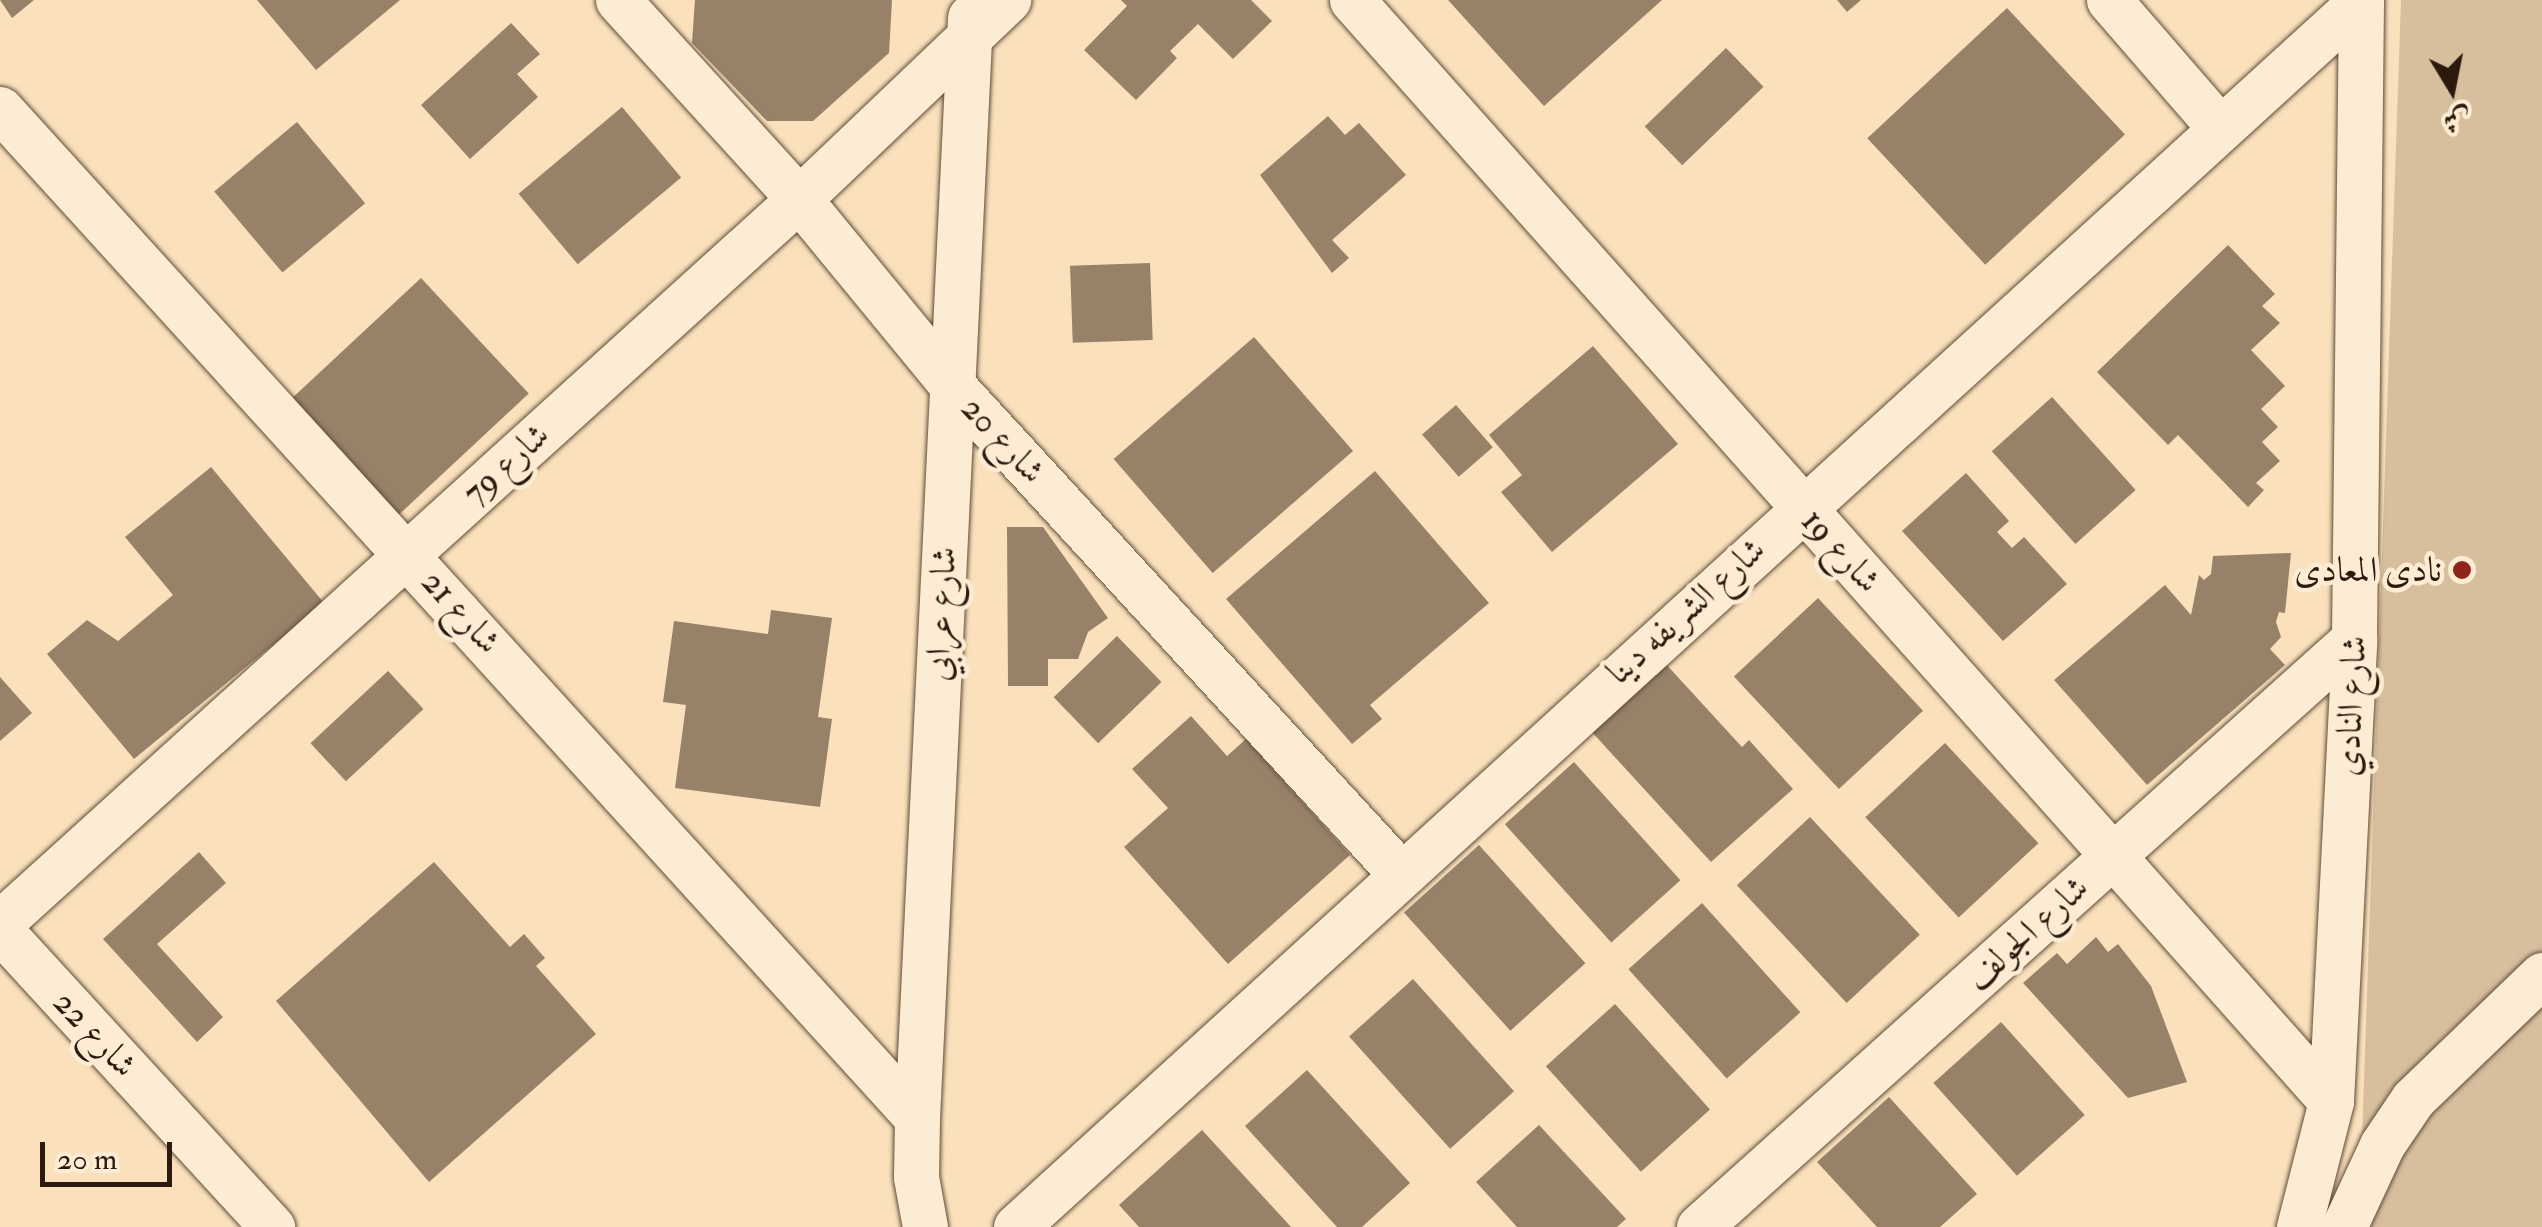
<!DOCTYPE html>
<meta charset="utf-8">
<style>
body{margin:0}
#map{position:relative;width:2542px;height:1227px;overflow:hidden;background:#fae1bb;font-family:"IM FELL Double Pica",Amiri,serif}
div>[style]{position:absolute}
.green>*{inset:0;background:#d7bf9e}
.building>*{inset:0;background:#978168;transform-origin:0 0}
.roads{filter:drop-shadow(0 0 2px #604c3a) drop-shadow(0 0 2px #604c3a)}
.minor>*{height:45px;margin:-22.5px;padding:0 22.5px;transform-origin:22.5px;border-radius:22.5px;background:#fcecd3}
.dots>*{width:28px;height:28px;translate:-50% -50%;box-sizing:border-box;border:5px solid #fcecd3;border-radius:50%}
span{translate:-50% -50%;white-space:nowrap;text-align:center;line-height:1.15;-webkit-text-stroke:9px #fcecd3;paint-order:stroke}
.street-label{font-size:35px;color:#2c1a0f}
.poi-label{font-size:35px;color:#2c1a0f}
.right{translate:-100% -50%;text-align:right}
.north{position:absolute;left:2402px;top:40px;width:100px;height:100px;-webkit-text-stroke:8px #fcecd3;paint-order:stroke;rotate:170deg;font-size:28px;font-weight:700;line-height:40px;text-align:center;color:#2c1a0f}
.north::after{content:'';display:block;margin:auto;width:35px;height:45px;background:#2c1a0f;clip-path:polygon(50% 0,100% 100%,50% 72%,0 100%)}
.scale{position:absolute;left:40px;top:1142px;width:132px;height:45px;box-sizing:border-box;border:5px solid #2c1a0f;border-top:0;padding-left:12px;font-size:30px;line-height:35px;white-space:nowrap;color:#2c1a0f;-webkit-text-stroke:8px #fcecd3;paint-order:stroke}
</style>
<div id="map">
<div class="green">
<div style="clip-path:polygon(2401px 0,2542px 0,2542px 1227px,2328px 1227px,2362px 1140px)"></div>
</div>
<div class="building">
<div style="clip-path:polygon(0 0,34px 0,12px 18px)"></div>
<div style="clip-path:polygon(257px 0,400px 0,316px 70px)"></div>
<div style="clip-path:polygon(695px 0,892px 0,889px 53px,813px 121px,767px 121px,692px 43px)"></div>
<div style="clip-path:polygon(1121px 0,1251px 0,1272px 21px,1233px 59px,1198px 24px,1170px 51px,1177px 58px,1136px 100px,1084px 50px,1127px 6px)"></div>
<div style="clip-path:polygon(1448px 0,1662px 0,1544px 106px)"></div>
<div style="clip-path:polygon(1837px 0,1861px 0,1847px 12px)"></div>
<div style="left:2007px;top:8px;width:173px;height:191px;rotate:47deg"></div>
<div style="clip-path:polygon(511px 23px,540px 54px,517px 74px,538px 97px,470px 159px,421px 105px)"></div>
<div style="left:1726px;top:48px;width:54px;height:113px;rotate:46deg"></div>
<div style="left:622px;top:107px;width:92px;height:135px;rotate:50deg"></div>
<div style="clip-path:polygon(1328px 116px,1345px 135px,1359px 123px,1406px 175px,1332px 240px,1349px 258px,1332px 273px,1260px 175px)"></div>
<div style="left:297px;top:122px;width:106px;height:108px;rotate:50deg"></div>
<div style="clip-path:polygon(2228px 245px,2275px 294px,2262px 306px,2280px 323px,2251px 350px,2285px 386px,2261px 409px,2278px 427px,2262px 442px,2280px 461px,2256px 483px,2264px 490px,2248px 507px,2178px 435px,2168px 445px,2097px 372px)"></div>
<div style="left:1150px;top:263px;width:77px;height:80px;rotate:88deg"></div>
<div style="left:421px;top:278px;width:158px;height:183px;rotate:47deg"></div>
<div style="left:1254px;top:337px;width:151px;height:186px;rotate:49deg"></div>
<div style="clip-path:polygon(1593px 346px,1678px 444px,1552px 552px,1501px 492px,1522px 475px,1489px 435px)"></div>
<div style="left:2052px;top:397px;width:125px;height:81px;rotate:48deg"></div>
<div style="left:1456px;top:405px;width:56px;height:45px;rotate:49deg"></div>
<div style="clip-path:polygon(211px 467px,324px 603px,134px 759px,47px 654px,87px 620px,118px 641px,173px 595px,125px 537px)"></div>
<div style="clip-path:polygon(1375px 471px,1489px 603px,1370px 705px,1382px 719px,1352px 744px,1226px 599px)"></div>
<div style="clip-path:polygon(1966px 473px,2009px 521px,1997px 532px,2012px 548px,2024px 537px,2067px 584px,2003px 641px,1902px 531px)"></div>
<div style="clip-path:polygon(1007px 527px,1043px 527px,1108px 618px,1088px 632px,1078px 659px,1048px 659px,1048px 686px,1008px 686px)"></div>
<div style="clip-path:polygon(2291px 553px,2285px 613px,2279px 612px,2276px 622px,2281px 637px,2270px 649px,2285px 665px,2147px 785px,2054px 680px,2165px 585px,2191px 615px,2199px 575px,2204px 580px,2211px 574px,2213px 556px)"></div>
<div style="left:1818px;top:598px;width:154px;height:115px;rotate:47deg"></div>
<div style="clip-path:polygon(771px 610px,832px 618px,818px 717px,832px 719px,820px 807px,675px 788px,686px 705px,663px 702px,674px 621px,768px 634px)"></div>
<div style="left:1117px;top:636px;width:64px;height:88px;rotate:46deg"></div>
<div style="clip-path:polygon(1664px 662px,1742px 747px,1749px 740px,1793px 789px,1711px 862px,1590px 730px)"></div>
<div style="left:388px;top:671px;width:52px;height:106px;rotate:47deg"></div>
<div style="clip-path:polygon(0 677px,32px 713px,0 741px)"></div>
<div style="clip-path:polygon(1191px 716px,1227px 756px,1246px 739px,1350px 855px,1228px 964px,1124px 847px,1168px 808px,1132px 769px)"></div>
<div style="left:1945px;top:743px;width:137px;height:109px;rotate:47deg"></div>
<div style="left:1574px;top:762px;width:159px;height:93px;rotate:48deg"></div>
<div style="left:1810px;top:817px;width:161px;height:100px;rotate:47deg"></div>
<div style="left:1479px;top:845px;width:159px;height:101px;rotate:48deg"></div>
<div style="clip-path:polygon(199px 852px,226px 883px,157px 944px,223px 1017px,197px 1042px,103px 939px)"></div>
<div style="clip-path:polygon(434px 862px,510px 947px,524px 934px,545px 958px,536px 966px,596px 1034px,429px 1182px,276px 1001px)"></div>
<div style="left:1702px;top:903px;width:147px;height:99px;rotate:48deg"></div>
<div style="clip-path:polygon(2096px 937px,2108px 952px,2118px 944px,2151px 986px,2187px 1082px,2128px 1098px,2023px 983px,2057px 953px,2067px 964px)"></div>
<div style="left:1413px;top:979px;width:151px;height:86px;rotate:48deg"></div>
<div style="left:1615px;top:1004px;width:142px;height:93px;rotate:48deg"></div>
<div style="left:2001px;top:1022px;width:125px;height:91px;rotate:48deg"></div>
<div style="clip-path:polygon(1307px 1070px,1410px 1183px,1362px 1227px,1337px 1227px,1245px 1126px)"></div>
<div style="clip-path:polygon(1889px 1097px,1977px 1194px,1940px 1227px,1877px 1227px,1817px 1162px)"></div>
<div style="clip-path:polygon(1539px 1125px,1626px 1219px,1617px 1227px,1517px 1227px,1476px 1182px)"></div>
<div style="clip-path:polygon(1202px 1130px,1291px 1227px,1139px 1227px,1119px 1205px)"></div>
</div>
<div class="roads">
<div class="minor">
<div style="left:618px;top:0;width:269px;rotate:47.7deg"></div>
<div style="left:799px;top:199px;width:241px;rotate:50.6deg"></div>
<div style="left:952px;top:385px;width:661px;rotate:47.45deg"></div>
<div style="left:1352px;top:0;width:1473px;rotate:48.36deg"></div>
<div style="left:2109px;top:0;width:169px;rotate:49.1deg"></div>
<div style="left:0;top:109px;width:1363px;rotate:47.73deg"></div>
<div style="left:0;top:923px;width:1078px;rotate:-42.18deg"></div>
<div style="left:799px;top:199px;width:289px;rotate:-43.6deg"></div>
<div style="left:0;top:930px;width:403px;rotate:47.5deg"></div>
<div style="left:925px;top:1227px;width:51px;rotate:-100.2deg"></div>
<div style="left:916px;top:1177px;width:59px;rotate:-89deg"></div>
<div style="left:917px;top:1118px;width:1102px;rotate:-87.24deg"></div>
<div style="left:1016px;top:1227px;width:1820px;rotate:-42.35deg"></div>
<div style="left:1699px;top:1227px;width:880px;rotate:-41.91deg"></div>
<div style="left:2299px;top:1227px;width:130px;rotate:-75.7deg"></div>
<div style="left:2331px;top:1101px;width:463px;rotate:-87.1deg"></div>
<div style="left:2354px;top:639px;width:639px;rotate:-89.37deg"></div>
<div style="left:2344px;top:1227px;width:90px;rotate:-65.1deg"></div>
<div style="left:2382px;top:1145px;width:55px;rotate:-56deg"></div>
<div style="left:2413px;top:1099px;width:179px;rotate:-43.9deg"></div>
</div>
</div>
<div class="dots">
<div style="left:2462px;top:570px;background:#8f2418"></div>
</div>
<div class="street-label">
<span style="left:1003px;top:440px;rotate:47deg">شارع 20</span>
<span style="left:506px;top:464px;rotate:-42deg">شارع 79</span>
<span style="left:1841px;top:551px;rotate:48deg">شارع 19</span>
<span style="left:1686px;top:611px;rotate:-42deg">شارع الشريفه دينا</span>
<span style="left:461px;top:612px;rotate:48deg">شارع 21</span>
<span style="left:941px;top:614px;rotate:-87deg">شارع عرابي</span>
<span style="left:2351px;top:706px;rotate:-87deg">شارع النادي</span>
<span style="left:2027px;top:933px;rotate:-42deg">شارع الجولف</span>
<span style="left:95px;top:1034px;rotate:47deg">شارع 22</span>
</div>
<div class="poi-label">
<span class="right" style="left:2442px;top:570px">نادى المعادى</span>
</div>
<div class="north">ش</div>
<div class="scale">20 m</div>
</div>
